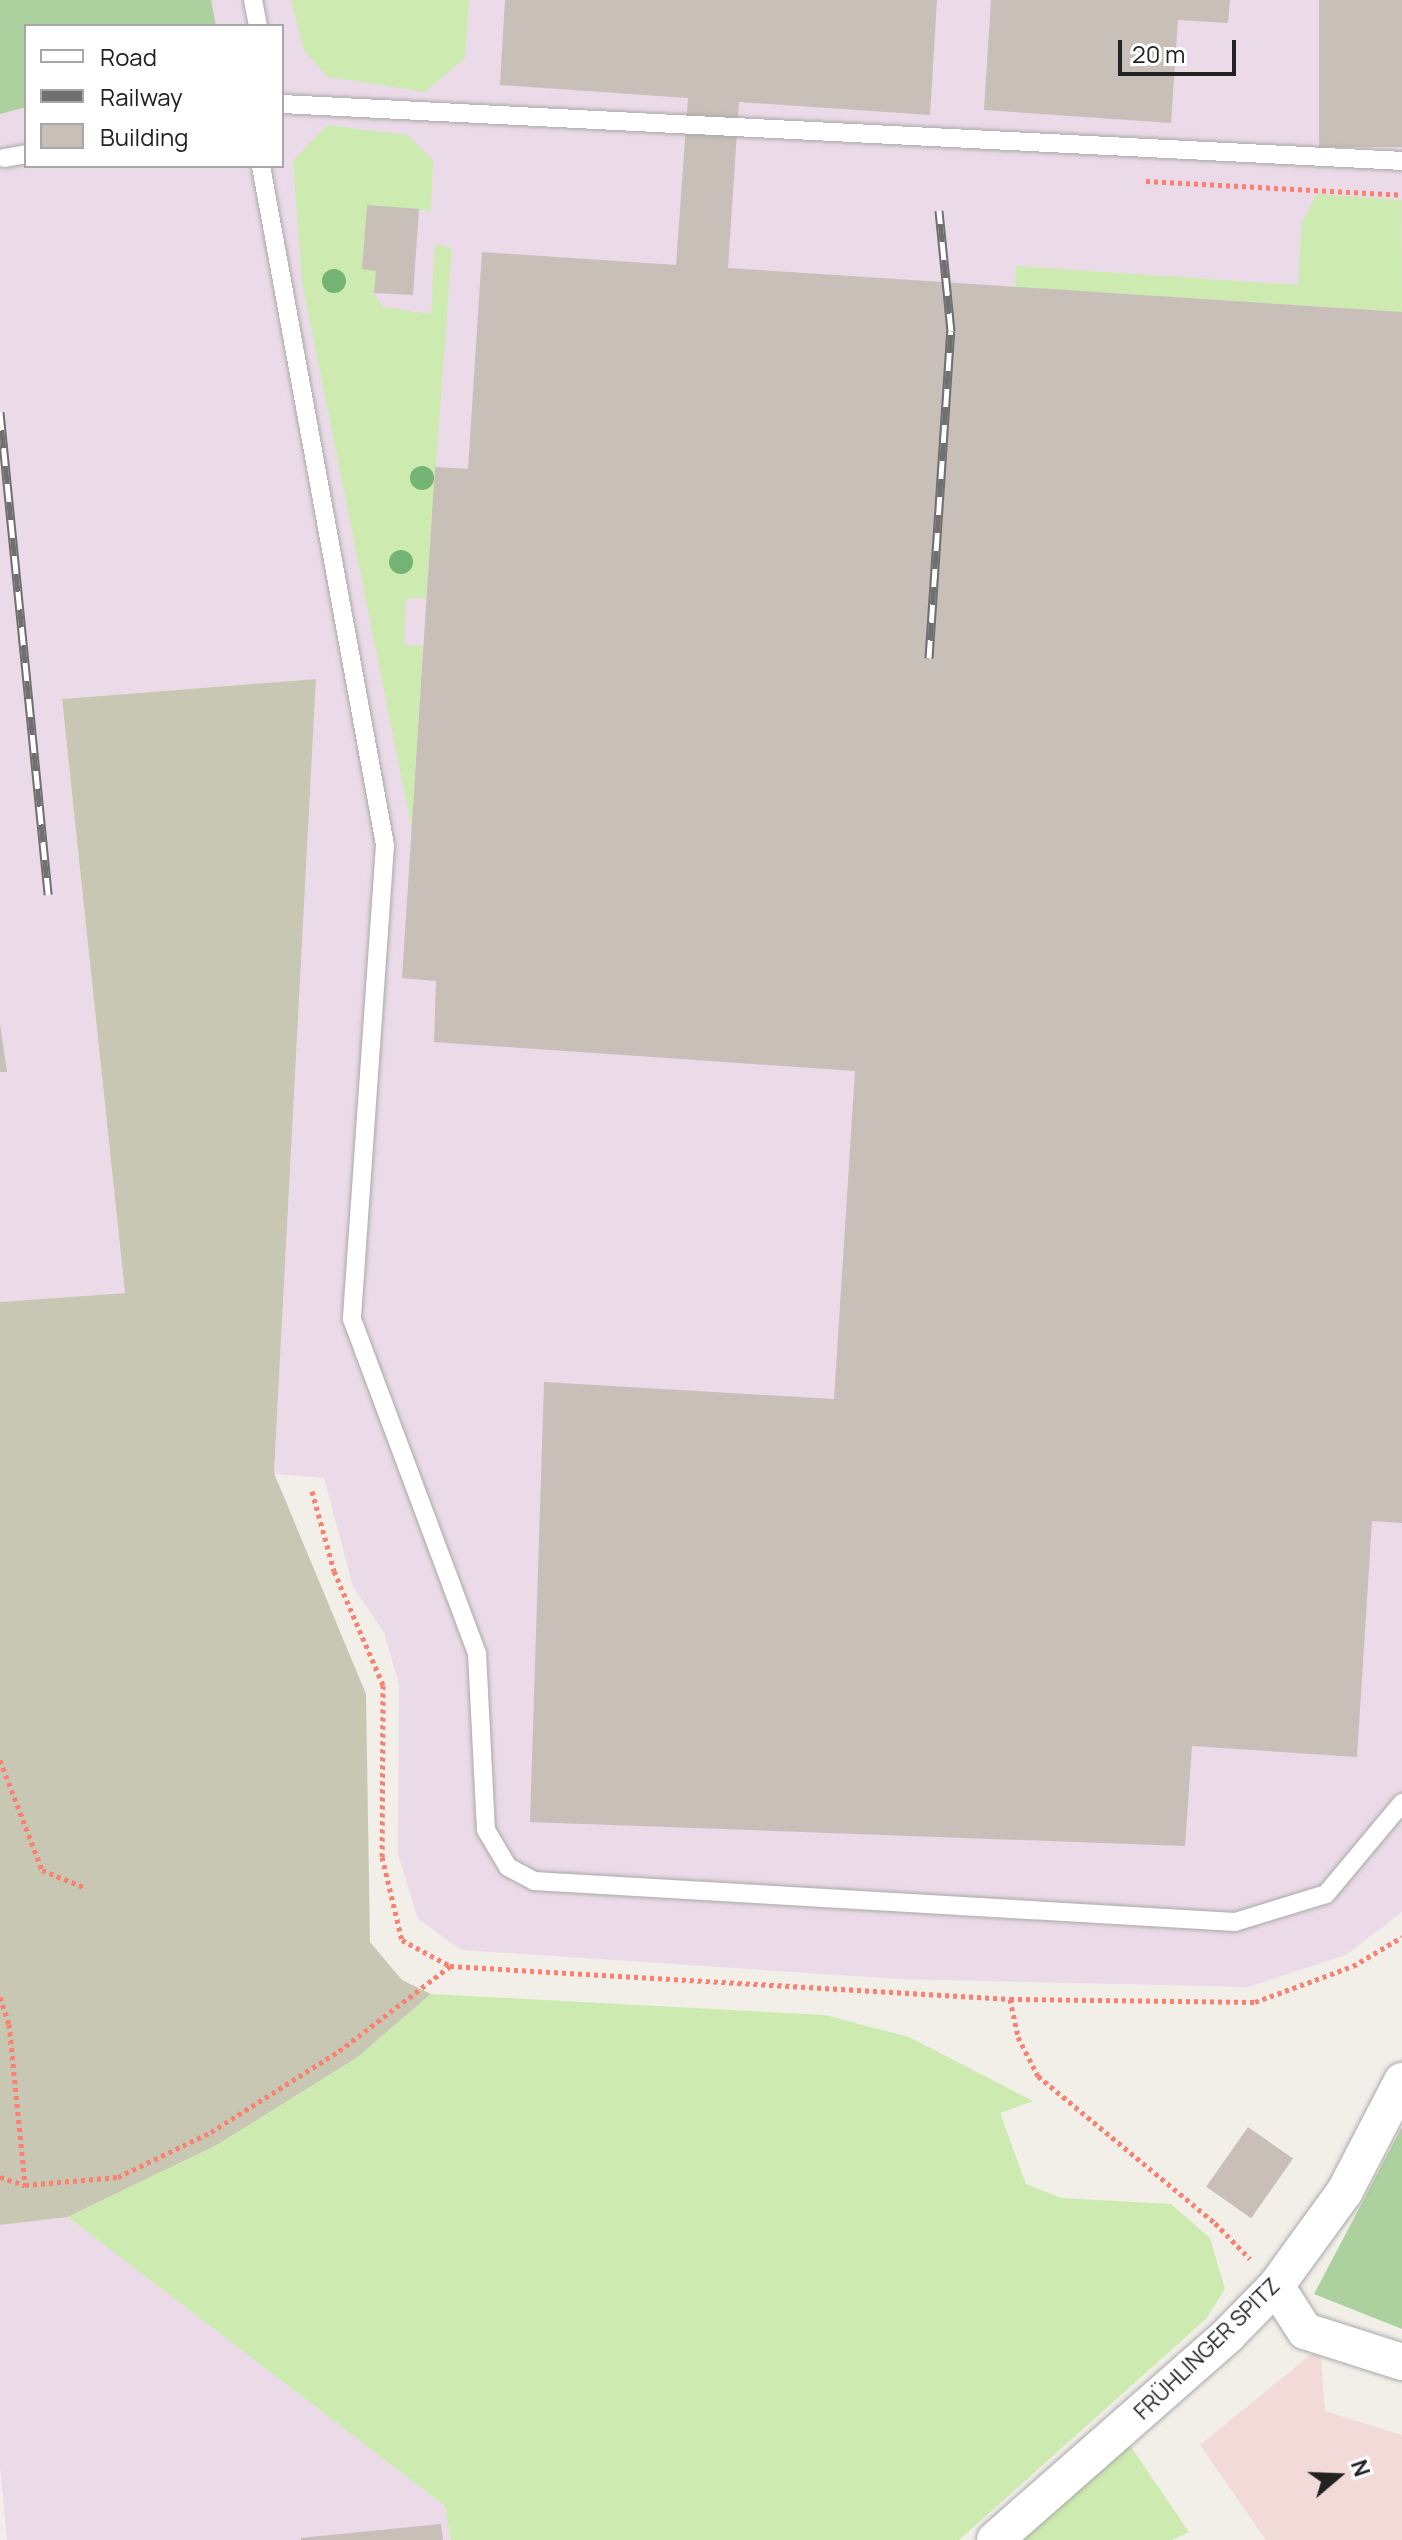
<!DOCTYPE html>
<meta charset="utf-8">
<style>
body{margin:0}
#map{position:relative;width:1402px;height:2540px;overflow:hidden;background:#f2efe9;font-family:Manrope,sans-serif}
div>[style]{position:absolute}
.commercial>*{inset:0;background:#f2dad9}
.industrial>*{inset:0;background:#ebdbe8}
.construction>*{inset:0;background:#c7c7b4}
.grass>*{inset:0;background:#cdebb0}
.forest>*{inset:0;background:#add19e}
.building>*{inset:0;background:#c7bfb8;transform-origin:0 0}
.path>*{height:5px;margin-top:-2.5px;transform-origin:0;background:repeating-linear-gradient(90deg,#fa8072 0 4px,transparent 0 8px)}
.roads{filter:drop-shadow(0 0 2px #a9a9a9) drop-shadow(0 0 2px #a9a9a9)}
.service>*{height:18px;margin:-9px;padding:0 9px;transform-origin:9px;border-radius:9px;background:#fff}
.minor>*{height:36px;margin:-18px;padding:0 18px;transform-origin:18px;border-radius:18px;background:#fff}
.rail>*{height:9px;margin-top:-4.5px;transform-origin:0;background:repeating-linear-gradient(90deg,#fff 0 18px,#707070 0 36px);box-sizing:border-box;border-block:2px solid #707070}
.trees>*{width:24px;height:24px;margin:-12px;border-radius:50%;background:#74b475}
span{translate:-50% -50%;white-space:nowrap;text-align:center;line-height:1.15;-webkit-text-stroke:7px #fff;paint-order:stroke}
.street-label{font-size:22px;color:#222}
.legend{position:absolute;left:24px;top:24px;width:260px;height:144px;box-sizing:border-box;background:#fff;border:2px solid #a7a7a7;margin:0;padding:10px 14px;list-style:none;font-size:24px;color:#222}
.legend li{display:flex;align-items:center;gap:16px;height:40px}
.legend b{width:40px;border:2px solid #a7a7a7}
.north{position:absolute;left:1298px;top:2436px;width:80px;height:80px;-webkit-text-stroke:6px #fff;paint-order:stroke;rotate:71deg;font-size:22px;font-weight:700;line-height:32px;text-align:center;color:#222}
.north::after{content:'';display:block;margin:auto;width:28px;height:36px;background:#222;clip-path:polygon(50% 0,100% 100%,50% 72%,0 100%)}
.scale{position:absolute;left:1118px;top:40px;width:118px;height:36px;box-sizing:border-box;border:4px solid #222;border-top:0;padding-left:10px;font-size:24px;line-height:28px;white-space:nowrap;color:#222;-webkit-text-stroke:6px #fff;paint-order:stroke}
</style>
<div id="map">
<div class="commercial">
<div style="clip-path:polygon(1320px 2347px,1325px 2411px,1402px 2435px,1402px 2540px,1266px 2540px,1200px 2445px)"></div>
</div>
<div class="industrial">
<div style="clip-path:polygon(evenodd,0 0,1402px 0,1402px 1912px,1346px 1955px,1248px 1987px,899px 1979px,461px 1950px,418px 1919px,398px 1855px,399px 1684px,384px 1632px,353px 1587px,324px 1478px,274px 1474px,316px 679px,62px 699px,125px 1293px,0 1302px,0 0,26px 26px,282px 26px,282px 166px,26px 166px,26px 26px)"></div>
<div style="clip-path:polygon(68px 2217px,445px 2506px,451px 2540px,7px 2540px,0 2465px,0 2225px)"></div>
</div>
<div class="construction">
<div style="clip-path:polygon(316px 679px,274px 1473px,366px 1694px,370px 1942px,402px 1980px,431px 1994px,358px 2057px,217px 2145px,68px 2217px,0 2225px,0 1302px,125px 1293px,62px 699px)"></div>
</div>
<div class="grass">
<div style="clip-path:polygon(291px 0,469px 0,465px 58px,425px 92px,328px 77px,304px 50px)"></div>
<div style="clip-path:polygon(327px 125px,408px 135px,433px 160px,431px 211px,367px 206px,362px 269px,376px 271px,374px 293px,383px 307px,431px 314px,435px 244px,452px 248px,426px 598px,406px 598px,404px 645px,423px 646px,412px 829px,302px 282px,293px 161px)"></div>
<div style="clip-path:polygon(1317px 194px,1401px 200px,1402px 312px,1015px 287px,1016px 266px,1298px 285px,1302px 222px)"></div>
<div style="clip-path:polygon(431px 1994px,825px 2015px,909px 2037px,1033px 2101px,1000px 2113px,1026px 2184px,1062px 2198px,1171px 2204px,1210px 2238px,1225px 2289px,1206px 2319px,959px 2540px,451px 2540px,445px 2506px,68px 2217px,217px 2145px,358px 2057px)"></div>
<div style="clip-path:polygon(1129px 2444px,1189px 2532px,1172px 2540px,1020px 2540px)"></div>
</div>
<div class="forest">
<div style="clip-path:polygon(0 0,211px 0,216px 26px,26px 26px,26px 107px,0 114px)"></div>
<div style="clip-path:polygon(1402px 2127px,1402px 2329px,1314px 2294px)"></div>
</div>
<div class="building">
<div style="clip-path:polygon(505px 0,937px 0,930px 115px,739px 102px,728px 268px,1402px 312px,1402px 1523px,1372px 1521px,1357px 1757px,1192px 1746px,1185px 1846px,530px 1822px,544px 1382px,834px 1399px,855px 1071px,434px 1042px,436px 981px,402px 978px,435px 467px,468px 469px,482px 252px,676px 265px,688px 98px,500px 85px)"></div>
<div style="clip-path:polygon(991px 0,1230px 0,1228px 23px,1178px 20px,1171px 123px,984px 110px)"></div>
<div style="left:1319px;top:0;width:83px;height:147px"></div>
<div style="clip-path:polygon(367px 205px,419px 209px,413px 295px,374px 293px,376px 271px,362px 269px)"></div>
<div style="clip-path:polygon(0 1024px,7px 1072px,0 1072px)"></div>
<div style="left:1248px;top:2127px;width:55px;height:73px;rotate:35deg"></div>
<div style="clip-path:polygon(441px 2524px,443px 2540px,301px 2540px,301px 2538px)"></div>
</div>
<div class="path">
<div style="left:1146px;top:181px;width:256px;rotate:3.1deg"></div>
<div style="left:312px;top:1491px;width:83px;rotate:74.6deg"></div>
<div style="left:334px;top:1571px;width:124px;rotate:66.7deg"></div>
<div style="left:383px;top:1685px;width:172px;rotate:90.3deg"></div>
<div style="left:382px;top:1857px;width:85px;rotate:76.5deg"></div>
<div style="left:402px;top:1940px;width:55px;rotate:28.4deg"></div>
<div style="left:450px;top:1966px;width:561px;rotate:3.37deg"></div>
<div style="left:1010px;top:1999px;width:245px;rotate:0.7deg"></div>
<div style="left:1255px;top:2002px;width:104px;rotate:-20.2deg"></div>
<div style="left:1353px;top:1966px;width:57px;rotate:-30.6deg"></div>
<div style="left:0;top:1760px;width:118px;rotate:69.1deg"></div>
<div style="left:42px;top:1870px;width:48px;rotate:22.2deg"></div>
<div style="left:0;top:1997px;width:28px;rotate:72deg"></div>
<div style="left:9px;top:2024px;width:162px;rotate:84.3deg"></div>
<div style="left:1010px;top:1999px;width:39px;rotate:78deg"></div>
<div style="left:1018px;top:2037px;width:44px;rotate:62.9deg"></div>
<div style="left:1038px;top:2076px;width:230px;rotate:39.7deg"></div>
<div style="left:1215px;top:2223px;width:50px;rotate:45.8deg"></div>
<div style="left:0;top:2177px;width:26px;rotate:18deg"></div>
<div style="left:25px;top:2185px;width:93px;rotate:-4.9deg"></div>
<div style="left:118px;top:2177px;width:103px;rotate:-25.8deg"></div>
<div style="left:211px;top:2132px;width:151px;rotate:-32.3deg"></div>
<div style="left:339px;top:2051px;width:140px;rotate:-37.4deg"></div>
</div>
<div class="roads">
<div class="service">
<div style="left:253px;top:0;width:26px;rotate:79deg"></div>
<div style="left:282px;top:104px;width:1121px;rotate:2.91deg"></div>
<div style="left:4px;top:158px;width:22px;rotate:-10deg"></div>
<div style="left:261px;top:166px;width:690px;rotate:79.65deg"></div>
<div style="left:385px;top:845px;width:475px;rotate:94deg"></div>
<div style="left:352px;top:1319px;width:357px;rotate:69.5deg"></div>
<div style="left:477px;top:1653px;width:177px;rotate:87.1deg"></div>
<div style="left:486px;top:1830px;width:43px;rotate:59.3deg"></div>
<div style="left:508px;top:1867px;width:30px;rotate:28deg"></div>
<div style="left:534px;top:1881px;width:702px;rotate:3.35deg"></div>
<div style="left:1235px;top:1922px;width:95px;rotate:-17.1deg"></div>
<div style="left:1326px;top:1894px;width:119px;rotate:-50.1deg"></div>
</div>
<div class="minor">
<div style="left:1276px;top:2286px;width:54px;rotate:57.2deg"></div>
<div style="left:1305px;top:2331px;width:102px;rotate:17.7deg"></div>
<div style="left:995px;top:2540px;width:310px;rotate:-41.3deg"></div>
<div style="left:1228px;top:2335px;width:69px;rotate:-45.6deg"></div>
<div style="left:1276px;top:2286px;width:117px;rotate:-54deg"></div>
<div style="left:1345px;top:2191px;width:124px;rotate:-62.6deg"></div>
</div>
</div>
<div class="rail">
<div style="left:0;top:412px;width:485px;rotate:84.3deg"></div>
<div style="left:929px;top:658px;width:328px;rotate:-86.2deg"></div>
<div style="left:951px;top:331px;width:121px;rotate:-95.7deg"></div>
</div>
<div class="trees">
<div style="left:334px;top:281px"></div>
<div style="left:422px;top:478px"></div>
<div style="left:401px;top:562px"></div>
</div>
<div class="street-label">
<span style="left:1207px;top:2349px;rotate:-44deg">FRÜHLINGER SPITZ</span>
</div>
<ul class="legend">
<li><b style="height:10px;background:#fff"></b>Road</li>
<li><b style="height:10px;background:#707070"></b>Railway</li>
<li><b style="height:22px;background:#c7bfb8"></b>Building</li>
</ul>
<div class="north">N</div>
<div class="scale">20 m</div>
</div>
